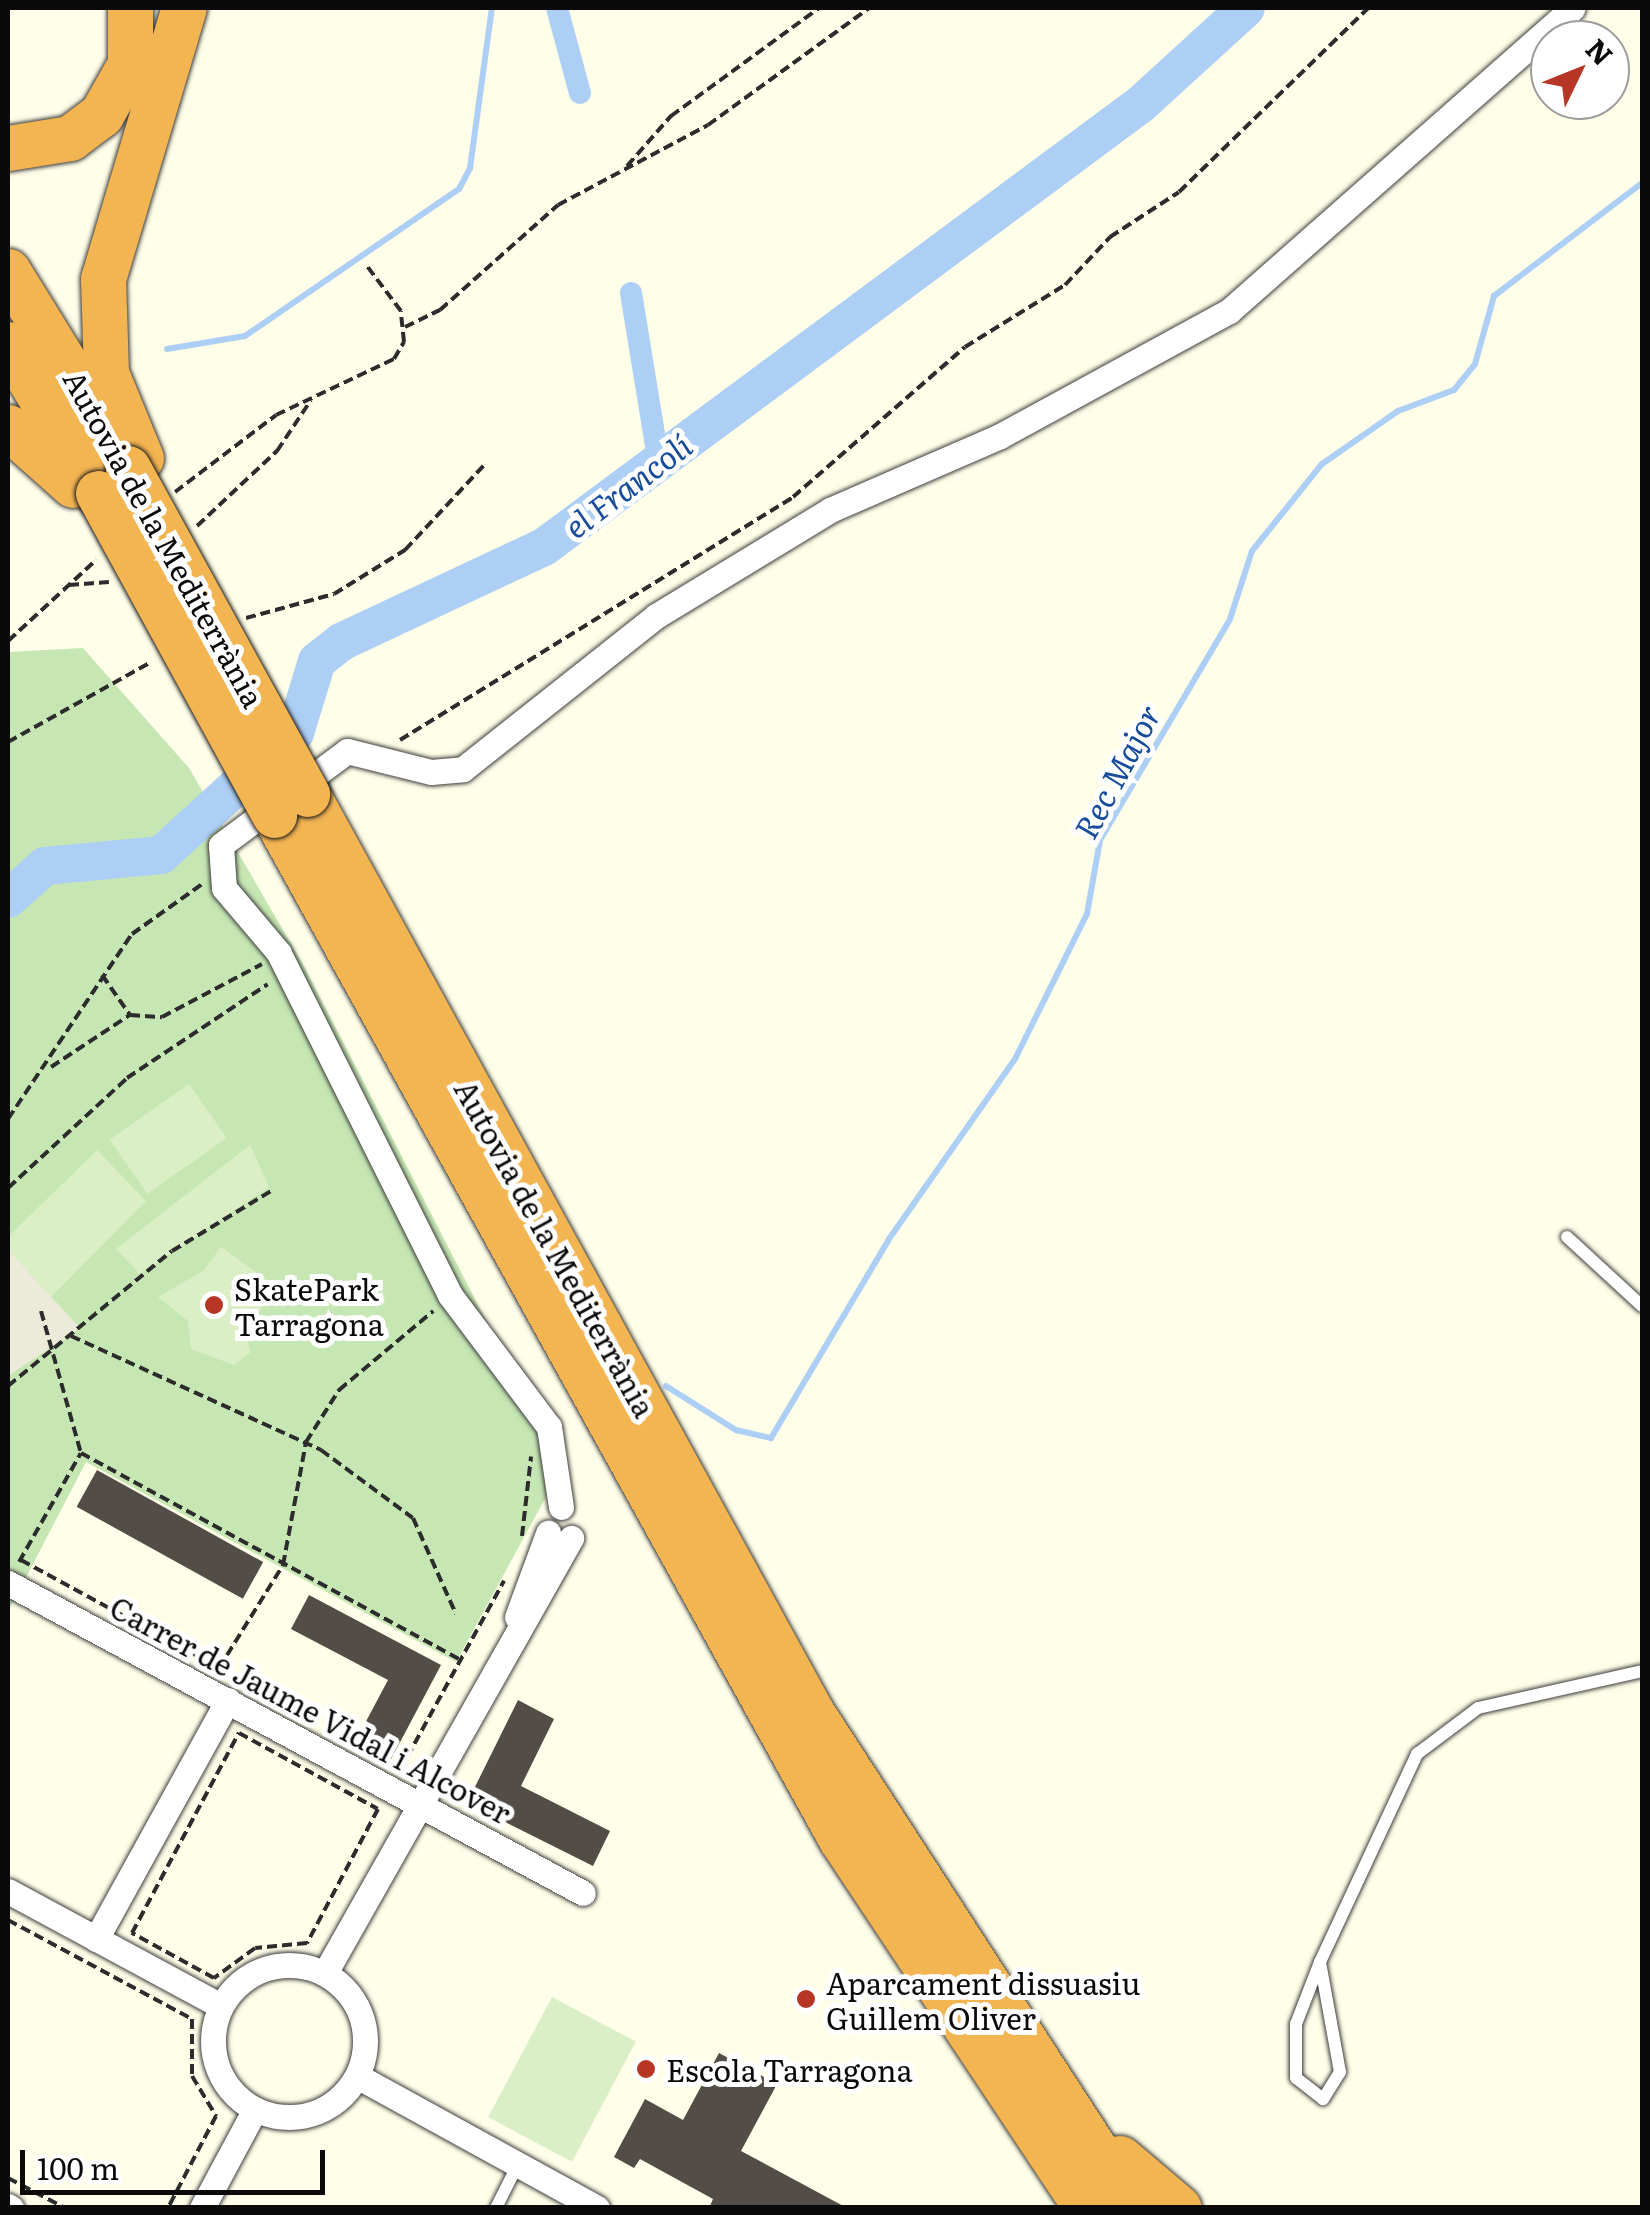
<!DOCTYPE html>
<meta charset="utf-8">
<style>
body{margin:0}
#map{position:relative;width:1650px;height:2215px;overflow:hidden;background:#fffee8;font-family:Literata,serif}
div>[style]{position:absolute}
.green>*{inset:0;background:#c6e7b3}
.pitch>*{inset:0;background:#daefc5;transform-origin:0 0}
.plaza>*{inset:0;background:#ecead9}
.stream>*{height:6px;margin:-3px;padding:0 3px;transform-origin:3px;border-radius:3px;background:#adcff5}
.canal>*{height:22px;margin:-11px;padding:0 11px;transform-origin:11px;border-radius:11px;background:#adcff5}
.river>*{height:38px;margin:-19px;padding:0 19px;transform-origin:19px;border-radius:19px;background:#adcff5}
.building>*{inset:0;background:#534d47;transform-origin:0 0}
.path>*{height:4px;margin-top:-2px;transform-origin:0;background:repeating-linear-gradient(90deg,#2c2c2c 0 10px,transparent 0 15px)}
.roads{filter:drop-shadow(0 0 2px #3d3d3d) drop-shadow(0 0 2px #3d3d3d)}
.lane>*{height:12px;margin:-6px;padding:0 6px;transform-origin:6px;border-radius:6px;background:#fff}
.street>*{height:25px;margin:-12.5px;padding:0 12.5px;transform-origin:12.5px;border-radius:12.5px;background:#fff}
.street>.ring{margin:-12.5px;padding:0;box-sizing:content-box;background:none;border:25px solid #fff;border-radius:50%}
.highway>*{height:45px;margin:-22.5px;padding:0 22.5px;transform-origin:22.5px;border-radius:22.5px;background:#f3b452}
.bridges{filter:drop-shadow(0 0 2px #1b1b1b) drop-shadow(0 0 2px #1b1b1b)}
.highway-bridge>*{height:45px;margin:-22.5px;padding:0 22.5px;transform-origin:22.5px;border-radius:22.5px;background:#f3b452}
.dots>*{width:28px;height:28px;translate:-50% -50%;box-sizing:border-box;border:5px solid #fff;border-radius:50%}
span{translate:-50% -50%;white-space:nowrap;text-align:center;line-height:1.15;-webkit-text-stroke:10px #fff;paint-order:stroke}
.street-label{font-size:30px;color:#0a0a0a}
.poi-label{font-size:30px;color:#0a0a0a}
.left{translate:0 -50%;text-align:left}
.water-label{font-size:32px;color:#164c99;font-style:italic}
.frame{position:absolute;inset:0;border:10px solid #0a0a0a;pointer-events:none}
.north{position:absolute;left:1530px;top:20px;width:100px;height:100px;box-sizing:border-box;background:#fff;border:2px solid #9d9d9d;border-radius:50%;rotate:47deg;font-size:28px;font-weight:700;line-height:40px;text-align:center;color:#0a0a0a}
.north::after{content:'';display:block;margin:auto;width:35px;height:45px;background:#b73525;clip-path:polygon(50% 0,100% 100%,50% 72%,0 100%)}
.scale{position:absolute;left:20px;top:2150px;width:305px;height:45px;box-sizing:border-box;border:5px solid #0a0a0a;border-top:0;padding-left:12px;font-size:30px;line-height:35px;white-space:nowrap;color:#0a0a0a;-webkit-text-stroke:8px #fff;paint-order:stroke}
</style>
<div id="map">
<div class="green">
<div style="clip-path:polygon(83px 648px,189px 768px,304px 966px,553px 1451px,559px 1473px,456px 1662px,86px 1462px,8px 1612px,8px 652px)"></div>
</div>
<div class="pitch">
<div style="left:189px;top:1084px;width:66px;height:97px;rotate:55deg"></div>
<div style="clip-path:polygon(250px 1145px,269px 1187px,140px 1274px,116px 1249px)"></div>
<div style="clip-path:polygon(97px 1150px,146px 1201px,51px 1297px,8px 1250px,8px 1237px)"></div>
<div style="clip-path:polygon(221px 1247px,277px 1287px,244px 1333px,251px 1352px,234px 1365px,191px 1349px,188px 1321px,158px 1297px,203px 1271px)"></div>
<div style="left:552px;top:1997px;width:95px;height:136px;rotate:28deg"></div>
</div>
<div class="plaza">
<div style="clip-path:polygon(8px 1250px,80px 1328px,8px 1376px)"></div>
</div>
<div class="stream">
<div style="left:167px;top:349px;width:79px;rotate:-9.5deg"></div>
<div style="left:245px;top:336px;width:260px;rotate:-34.5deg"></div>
<div style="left:459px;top:189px;width:24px;rotate:-62deg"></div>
<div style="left:470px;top:168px;width:162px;rotate:-82.2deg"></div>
<div style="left:666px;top:1386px;width:83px;rotate:32.2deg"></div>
<div style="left:736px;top:1430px;width:36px;rotate:13deg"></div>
<div style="left:771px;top:1438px;width:231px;rotate:-59.3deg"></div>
<div style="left:889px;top:1239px;width:220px;rotate:-55deg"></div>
<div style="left:1015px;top:1059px;width:162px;rotate:-63.6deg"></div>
<div style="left:1087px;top:914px;width:75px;rotate:-80deg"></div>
<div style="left:1100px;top:840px;width:256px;rotate:-59.5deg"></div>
<div style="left:1230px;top:619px;width:71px;rotate:-72.1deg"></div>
<div style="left:1252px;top:551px;width:112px;rotate:-51.2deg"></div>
<div style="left:1322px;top:464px;width:93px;rotate:-34.9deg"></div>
<div style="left:1398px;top:411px;width:60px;rotate:-20.6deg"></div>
<div style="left:1454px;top:390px;width:33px;rotate:-51deg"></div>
<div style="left:1475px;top:364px;width:71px;rotate:-74.4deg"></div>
<div style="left:1494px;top:296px;width:186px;rotate:-37.4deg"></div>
</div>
<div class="canal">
<div style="left:557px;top:8px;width:88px;rotate:74.9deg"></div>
<div style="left:631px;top:293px;width:173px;rotate:80.7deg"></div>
</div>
<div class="river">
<div style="left:8px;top:899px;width:50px;rotate:-41.7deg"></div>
<div style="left:45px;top:866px;width:117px;rotate:-5.4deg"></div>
<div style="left:161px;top:855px;width:181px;rotate:-42.3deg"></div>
<div style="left:295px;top:733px;width:75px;rotate:-73deg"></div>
<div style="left:317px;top:661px;width:31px;rotate:-38deg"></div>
<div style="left:341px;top:642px;width:224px;rotate:-25.1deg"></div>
<div style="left:544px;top:547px;width:743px;rotate:-36.58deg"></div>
<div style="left:1141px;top:104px;width:142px;rotate:-42.4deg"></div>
</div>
<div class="building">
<div style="left:97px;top:1470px;width:190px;height:42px;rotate:29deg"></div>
<div style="clip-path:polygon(309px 1595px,441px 1665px,389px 1763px,354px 1744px,388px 1680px,291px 1629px)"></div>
<div style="clip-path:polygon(518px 1700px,554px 1719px,521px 1786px,610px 1831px,593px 1866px,467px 1803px)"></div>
<div style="clip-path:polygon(719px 2053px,777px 2084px,741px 2151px,847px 2208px,709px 2208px,713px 2199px,640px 2159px,634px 2168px,614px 2157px,645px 2099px,683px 2120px)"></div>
</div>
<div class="path">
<div style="left:627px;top:166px;width:67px;rotate:-48.7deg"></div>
<div style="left:671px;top:116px;width:183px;rotate:-36.1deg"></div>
<div style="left:405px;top:327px;width:39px;rotate:-26deg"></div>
<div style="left:440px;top:310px;width:158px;rotate:-41.7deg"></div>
<div style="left:558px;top:205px;width:170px;rotate:-28.1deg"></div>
<div style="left:708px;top:125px;width:199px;rotate:-36deg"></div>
<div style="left:175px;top:492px;width:127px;rotate:-37.3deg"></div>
<div style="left:276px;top:415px;width:131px;rotate:-25.4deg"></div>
<div style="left:394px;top:359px;width:20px;rotate:-60deg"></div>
<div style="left:404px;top:342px;width:31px;rotate:-96deg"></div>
<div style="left:401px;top:311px;width:56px;rotate:-127.1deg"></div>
<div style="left:197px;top:526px;width:110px;rotate:-43.2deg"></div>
<div style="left:277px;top:451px;width:61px;rotate:-56.3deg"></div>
<div style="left:69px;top:585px;width:40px;rotate:-4.3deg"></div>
<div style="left:246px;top:618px;width:91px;rotate:-15.3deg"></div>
<div style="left:334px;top:594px;width:84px;rotate:-31.8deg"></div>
<div style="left:405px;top:550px;width:119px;rotate:-47deg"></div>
<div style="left:8px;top:641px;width:120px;rotate:-42.6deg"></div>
<div style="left:400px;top:740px;width:462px;rotate:-31.7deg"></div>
<div style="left:793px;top:497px;width:228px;rotate:-41.1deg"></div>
<div style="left:965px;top:347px;width:118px;rotate:-31.8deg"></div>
<div style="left:1065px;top:285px;width:66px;rotate:-46.8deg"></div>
<div style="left:1110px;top:237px;width:82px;rotate:-33.1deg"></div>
<div style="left:1179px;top:192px;width:264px;rotate:-44.2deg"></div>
<div style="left:8px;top:742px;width:164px;rotate:-29.2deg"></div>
<div style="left:102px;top:975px;width:49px;rotate:55deg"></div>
<div style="left:51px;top:1067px;width:95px;rotate:-33.4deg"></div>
<div style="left:130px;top:1015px;width:32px;rotate:4deg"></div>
<div style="left:162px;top:1017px;width:113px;rotate:-27.9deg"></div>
<div style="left:8px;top:1119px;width:223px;rotate:-56.2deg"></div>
<div style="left:132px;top:934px;width:86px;rotate:-35.5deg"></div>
<div style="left:8px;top:1188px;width:162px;rotate:-42.7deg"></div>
<div style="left:127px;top:1078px;width:169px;rotate:-33.7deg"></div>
<div style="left:41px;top:1311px;width:148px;rotate:74.3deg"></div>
<div style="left:81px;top:1453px;width:432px;rotate:28.6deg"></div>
<div style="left:71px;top:1336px;width:275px;rotate:24.5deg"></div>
<div style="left:321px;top:1450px;width:114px;rotate:36.5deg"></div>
<div style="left:413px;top:1518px;width:105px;rotate:65.9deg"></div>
<div style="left:8px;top:1386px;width:212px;rotate:-39.5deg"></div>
<div style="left:172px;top:1251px;width:116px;rotate:-31.2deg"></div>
<div style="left:522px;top:1536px;width:80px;rotate:-83.5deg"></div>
<div style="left:21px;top:1560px;width:245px;rotate:28.6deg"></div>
<div style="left:19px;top:1562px;width:125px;rotate:-60.4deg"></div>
<div style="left:219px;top:1668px;width:121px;rotate:-58.1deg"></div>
<div style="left:283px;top:1565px;width:125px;rotate:-79.4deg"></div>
<div style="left:306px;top:1442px;width:62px;rotate:-57.6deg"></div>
<div style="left:339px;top:1390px;width:123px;rotate:-40deg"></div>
<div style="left:239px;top:1733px;width:158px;rotate:28.7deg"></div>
<div style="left:378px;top:1809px;width:152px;rotate:117.9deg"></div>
<div style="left:307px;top:1943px;width:52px;rotate:174.5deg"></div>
<div style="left:255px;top:1948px;width:51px;rotate:143.8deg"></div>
<div style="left:214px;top:1978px;width:94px;rotate:-151.2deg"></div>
<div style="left:132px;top:1933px;width:227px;rotate:-61.9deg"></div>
<div style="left:400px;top:1770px;width:216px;rotate:-61.2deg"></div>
<div style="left:8px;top:1920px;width:209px;rotate:28.3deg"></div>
<div style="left:192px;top:2019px;width:57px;rotate:90deg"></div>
<div style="left:192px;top:2076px;width:47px;rotate:59deg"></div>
<div style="left:216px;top:2116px;width:104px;rotate:117.6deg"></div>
<div style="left:8px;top:2178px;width:64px;rotate:27.8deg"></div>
</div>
<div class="roads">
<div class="lane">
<div style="left:1567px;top:1237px;width:102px;rotate:42.6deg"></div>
<div style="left:1320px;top:1962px;width:112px;rotate:79.7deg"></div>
<div style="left:1340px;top:2072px;width:32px;rotate:122deg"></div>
<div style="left:1323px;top:2099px;width:34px;rotate:-142deg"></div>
<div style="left:1296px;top:2078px;width:54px;rotate:-90deg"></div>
<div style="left:1296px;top:2024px;width:66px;rotate:-68.8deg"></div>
<div style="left:1320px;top:1962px;width:230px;rotate:-65deg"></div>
<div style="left:1417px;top:1754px;width:76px;rotate:-37deg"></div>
<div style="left:1478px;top:1708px;width:168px;rotate:-12.7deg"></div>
<div style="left:496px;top:2208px;width:49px;rotate:-63.4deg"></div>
</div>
<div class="street">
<div style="left:561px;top:1507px;width:81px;rotate:-98.5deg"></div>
<div style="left:549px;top:1427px;width:165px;rotate:-126.9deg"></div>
<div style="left:450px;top:1295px;width:382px;rotate:-116.6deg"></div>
<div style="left:279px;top:953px;width:85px;rotate:-130.2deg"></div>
<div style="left:224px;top:888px;width:43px;rotate:-94deg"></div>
<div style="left:221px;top:845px;width:157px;rotate:-36.7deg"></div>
<div style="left:347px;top:751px;width:87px;rotate:14deg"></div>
<div style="left:431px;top:772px;width:32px;rotate:-5deg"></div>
<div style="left:463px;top:769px;width:246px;rotate:-38.4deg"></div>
<div style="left:656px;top:616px;width:204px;rotate:-31.3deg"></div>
<div style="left:830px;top:510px;width:185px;rotate:-23.5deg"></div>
<div style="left:1000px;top:436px;width:261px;rotate:-28.6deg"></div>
<div style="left:1229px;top:311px;width:458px;rotate:-41.4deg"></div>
<div style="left:8px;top:1583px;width:653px;rotate:28.33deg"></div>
<div style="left:517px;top:1617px;width:90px;rotate:-69.7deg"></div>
<div style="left:8px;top:1891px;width:242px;rotate:28.4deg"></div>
<div style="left:96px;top:1939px;width:273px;rotate:-61.1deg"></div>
<div class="ring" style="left:213px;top:1965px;width:127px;height:127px"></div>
<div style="left:325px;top:1973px;width:500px;rotate:-60.5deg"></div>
<div style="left:357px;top:2076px;width:274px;rotate:28.8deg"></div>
<div style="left:8px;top:2206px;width:4px;rotate:34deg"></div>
<div style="left:202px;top:2208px;width:112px;rotate:-61.8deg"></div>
</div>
<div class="highway">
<div style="left:8px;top:148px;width:63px;rotate:-9.2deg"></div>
<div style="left:70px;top:138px;width:39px;rotate:-37deg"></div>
<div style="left:101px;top:115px;width:59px;rotate:-60.4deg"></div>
<div style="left:130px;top:64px;width:56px;rotate:-90deg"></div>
<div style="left:8px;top:271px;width:188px;rotate:58.3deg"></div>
<div style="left:8px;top:344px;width:174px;rotate:58.9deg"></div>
<div style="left:8px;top:427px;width:87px;rotate:41.7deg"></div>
<div style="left:141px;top:458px;width:92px;rotate:-112.4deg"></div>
<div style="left:106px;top:373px;width:94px;rotate:-91.8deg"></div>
<div style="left:103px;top:279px;width:283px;rotate:-73.4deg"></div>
<div style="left:307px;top:794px;width:1049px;rotate:61.21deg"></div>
<div style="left:812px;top:1713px;width:590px;rotate:57.04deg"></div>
<div style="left:274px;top:815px;width:1170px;rotate:61.03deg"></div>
<div style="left:841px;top:1839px;width:443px;rotate:56.4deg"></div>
<div style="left:1120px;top:2158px;width:77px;rotate:40.3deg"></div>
</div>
</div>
<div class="bridges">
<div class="highway-bridge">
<div style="left:128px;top:468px;width:372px;rotate:61.2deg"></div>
<div style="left:98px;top:493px;width:367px;rotate:61.3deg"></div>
</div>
</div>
<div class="dots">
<div style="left:214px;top:1305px;background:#b73525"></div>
<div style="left:806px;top:1999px;background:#b73525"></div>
<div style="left:646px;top:2069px;background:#b73525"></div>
</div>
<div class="street-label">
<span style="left:165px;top:538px;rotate:61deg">Autovia de la Mediterrània</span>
<span style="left:556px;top:1248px;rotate:61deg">Autovia de la Mediterrània</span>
<span style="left:311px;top:1709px;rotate:28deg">Carrer de Jaume Vidal i Alcover</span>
</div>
<div class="poi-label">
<span class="left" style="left:234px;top:1305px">SkatePark<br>Tarragona</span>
<span class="left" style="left:826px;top:1999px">Aparcament dissuasiu<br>Guillem Oliver</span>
<span class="left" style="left:666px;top:2069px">Escola Tarragona</span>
</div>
<div class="water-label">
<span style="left:627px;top:485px;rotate:-37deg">el Francolí</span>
<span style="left:1116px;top:771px;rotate:-62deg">Rec Major</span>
</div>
<div class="frame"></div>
<div class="north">N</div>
<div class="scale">100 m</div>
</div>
